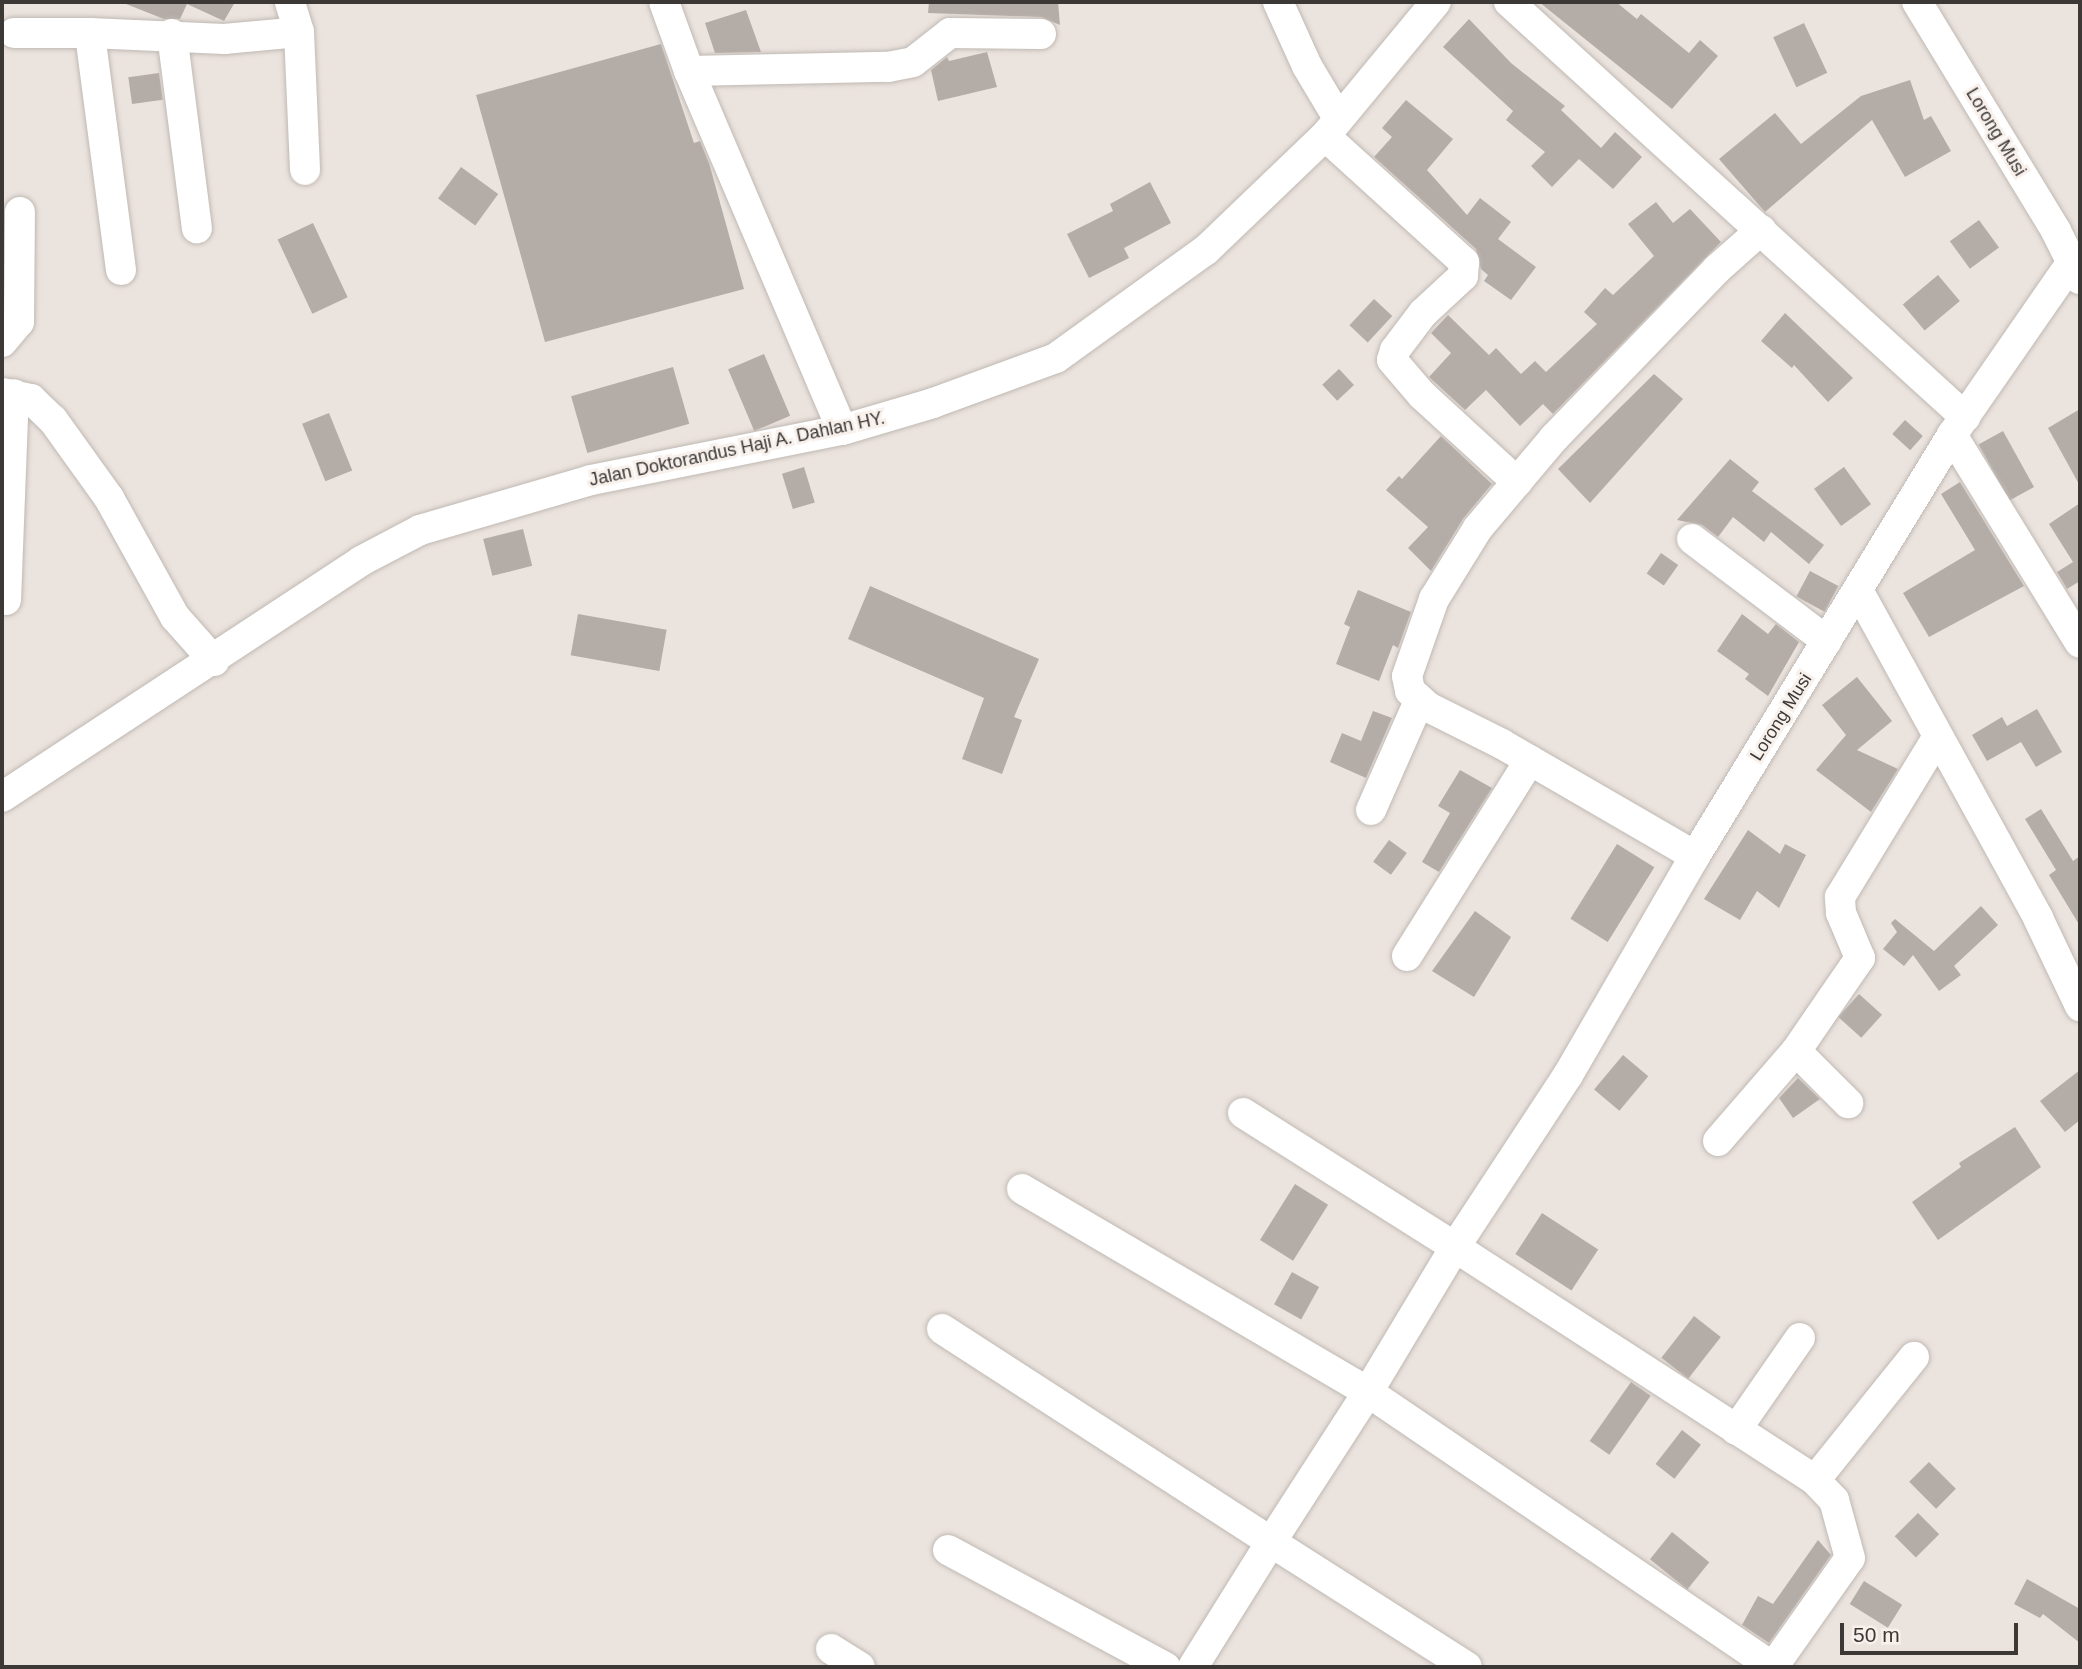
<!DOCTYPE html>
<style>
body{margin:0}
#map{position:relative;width:2082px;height:1669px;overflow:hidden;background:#ebe3de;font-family:Helvetica,sans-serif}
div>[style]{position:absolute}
.building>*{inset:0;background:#b4aca7;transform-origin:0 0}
.roads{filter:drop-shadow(0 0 2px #c0b9b3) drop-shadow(0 0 2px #c0b9b3)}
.minor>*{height:30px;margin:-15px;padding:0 15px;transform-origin:15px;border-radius:15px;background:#fff}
span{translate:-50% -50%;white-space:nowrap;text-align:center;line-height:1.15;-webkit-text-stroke:6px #f8f0eb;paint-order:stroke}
.street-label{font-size:18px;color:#3b3836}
.frame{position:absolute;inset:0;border:4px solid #3b3836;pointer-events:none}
.scale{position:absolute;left:1840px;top:1623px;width:178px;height:32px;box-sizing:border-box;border:4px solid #3b3836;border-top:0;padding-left:9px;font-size:21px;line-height:24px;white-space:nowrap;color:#3b3836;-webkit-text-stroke:5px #f8f0eb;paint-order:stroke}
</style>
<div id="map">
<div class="building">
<div style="clip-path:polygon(121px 2px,235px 2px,224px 21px,187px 4px,180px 19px,164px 19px)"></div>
<div style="clip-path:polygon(929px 2px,1058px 2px,1060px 25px,1041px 17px,928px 13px)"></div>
<div style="clip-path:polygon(1539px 2px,1616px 2px,1637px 19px,1641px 14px,1689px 53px,1700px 40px,1718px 56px,1672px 109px)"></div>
<div style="clip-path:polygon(746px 10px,761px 52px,715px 53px,705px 23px)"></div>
<div style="clip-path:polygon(1469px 19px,1511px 63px,1565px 106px,1561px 110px,1601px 148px,1615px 132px,1642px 157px,1613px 189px,1579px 159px,1552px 187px,1531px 166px,1545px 152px,1506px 120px,1513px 111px,1443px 47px)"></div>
<div style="left:1804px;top:23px;width:55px;height:34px;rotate:65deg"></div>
<div style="clip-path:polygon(661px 44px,694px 143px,700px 141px,709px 163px,744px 289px,545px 342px,476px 95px)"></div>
<div style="clip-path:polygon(987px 52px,997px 87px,938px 101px,931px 70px,947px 57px,949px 61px)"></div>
<div style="left:159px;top:73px;width:27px;height:31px;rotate:82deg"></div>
<div style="clip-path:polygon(1910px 80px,1924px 120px,1931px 116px,1951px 151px,1905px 177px,1872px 120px,1765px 212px,1719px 159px,1775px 113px,1801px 144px,1861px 96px)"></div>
<div style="clip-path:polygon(1406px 100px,1453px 139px,1427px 170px,1467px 215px,1480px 198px,1511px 222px,1498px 239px,1536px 267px,1511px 300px,1484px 281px,1488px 275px,1481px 269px,1476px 249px,1374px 157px,1392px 137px,1382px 128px)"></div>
<div style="left:461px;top:167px;width:46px;height:39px;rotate:36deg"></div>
<div style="clip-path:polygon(1150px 182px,1171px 223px,1124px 248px,1129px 258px,1089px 278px,1067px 234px,1113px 211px,1110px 204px)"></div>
<div style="clip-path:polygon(1656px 202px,1673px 223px,1690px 209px,1721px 242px,1553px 414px,1543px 404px,1520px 426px,1486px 390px,1465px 410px,1429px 377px,1451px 353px,1431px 333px,1448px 315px,1489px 355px,1496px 348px,1521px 374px,1535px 361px,1546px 372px,1597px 324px,1584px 312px,1605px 288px,1613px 295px,1654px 256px,1628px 224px)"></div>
<div style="left:1979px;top:220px;width:34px;height:36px;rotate:54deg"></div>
<div style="left:313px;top:223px;width:82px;height:39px;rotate:65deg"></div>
<div style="left:1938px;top:275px;width:34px;height:46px;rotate:50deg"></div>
<div style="left:1374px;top:299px;width:25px;height:36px;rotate:43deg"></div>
<div style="clip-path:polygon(1785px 313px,1853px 378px,1828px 402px,1794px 365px,1792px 368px,1761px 341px)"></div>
<div style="left:764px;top:354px;width:67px;height:39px;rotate:67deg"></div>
<div style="left:673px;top:367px;width:59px;height:106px;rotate:74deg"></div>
<div style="left:1339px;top:369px;width:22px;height:23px;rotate:47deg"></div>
<div style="clip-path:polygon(1654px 374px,1683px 399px,1590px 503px,1558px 469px)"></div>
<div style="clip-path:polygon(2080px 409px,2080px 486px,2048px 428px)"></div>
<div style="left:329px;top:413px;width:62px;height:29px;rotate:68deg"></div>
<div style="left:1905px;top:420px;width:24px;height:19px;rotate:42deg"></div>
<div style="left:2003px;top:431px;width:64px;height:28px;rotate:61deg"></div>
<div style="clip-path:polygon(1441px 436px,1492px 484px,1463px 519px,1431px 571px,1408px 548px,1428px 527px,1386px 490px,1399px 476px,1402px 479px)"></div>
<div style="clip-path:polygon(1730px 459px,1759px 482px,1752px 491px,1824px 545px,1809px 564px,1771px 532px,1764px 542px,1733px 517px,1718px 537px,1702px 525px,1677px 520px)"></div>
<div style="left:804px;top:467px;width:37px;height:23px;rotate:73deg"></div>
<div style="left:1844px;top:467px;width:46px;height:37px;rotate:54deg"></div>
<div style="clip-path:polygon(1960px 482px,2024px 586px,1929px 637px,1903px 593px,1975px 550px,1941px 494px)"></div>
<div style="clip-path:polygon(2080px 503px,2080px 581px,2067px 589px,2057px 572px,2073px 562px,2049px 524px)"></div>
<div style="left:523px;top:529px;width:38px;height:41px;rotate:76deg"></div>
<div style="left:1661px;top:553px;width:21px;height:25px;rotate:35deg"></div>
<div style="left:1810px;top:571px;width:32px;height:29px;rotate:28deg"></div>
<div style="clip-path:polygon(870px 586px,1039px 659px,1014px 717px,1022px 720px,1002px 774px,962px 759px,984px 698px,848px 639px)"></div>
<div style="clip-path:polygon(1358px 590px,1411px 612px,1398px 648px,1393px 645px,1379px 681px,1336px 664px,1350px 627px,1344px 624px)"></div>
<div style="left:578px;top:614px;width:90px;height:42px;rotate:10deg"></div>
<div style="clip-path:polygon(1742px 614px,1768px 634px,1776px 624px,1799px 642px,1768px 696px,1745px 679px,1749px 674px,1717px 651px)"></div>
<div style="clip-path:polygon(1857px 677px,1892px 721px,1857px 750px,1898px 769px,1871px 812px,1816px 770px,1846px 735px,1822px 705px)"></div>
<div style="clip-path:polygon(2037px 709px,2062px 752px,2036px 767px,2021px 742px,1987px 761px,1972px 735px,2002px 717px,2007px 726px)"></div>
<div style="clip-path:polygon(1373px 711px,1392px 718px,1366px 778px,1330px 762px,1342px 733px,1361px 741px)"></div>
<div style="clip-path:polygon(1460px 770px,1492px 788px,1439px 872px,1422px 862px,1450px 813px,1438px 806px)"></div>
<div style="clip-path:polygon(2041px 809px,2073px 861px,2080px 856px,2080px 926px,2049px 875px,2056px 870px,2025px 819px)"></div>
<div style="clip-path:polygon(1748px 830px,1780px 854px,1785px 844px,1806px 855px,1779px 908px,1757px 891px,1740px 920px,1704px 899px)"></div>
<div style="left:1389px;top:840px;width:22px;height:27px;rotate:36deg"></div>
<div style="left:1617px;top:844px;width:44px;height:88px;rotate:32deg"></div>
<div style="clip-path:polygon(1981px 906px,1998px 925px,1954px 966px,1961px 975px,1939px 991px,1913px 955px,1904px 966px,1883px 949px,1897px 932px,1891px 923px,1895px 919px,1934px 951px)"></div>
<div style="clip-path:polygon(1475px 911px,1511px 937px,1474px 997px,1432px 971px)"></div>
<div style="left:1859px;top:994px;width:31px;height:31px;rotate:42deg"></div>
<div style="left:1623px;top:1055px;width:33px;height:45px;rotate:40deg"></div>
<div style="clip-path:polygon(2080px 1070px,2080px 1120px,2065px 1132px,2040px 1101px)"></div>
<div style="clip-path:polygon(1798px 1078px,1820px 1099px,1793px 1118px,1779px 1098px)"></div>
<div style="clip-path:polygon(2015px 1127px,2041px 1167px,1938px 1240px,1912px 1202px,1961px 1167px,1959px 1163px)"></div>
<div style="left:1295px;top:1184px;width:39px;height:66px;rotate:32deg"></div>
<div style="left:1542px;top:1213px;width:67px;height:49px;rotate:33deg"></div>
<div style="left:1292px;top:1272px;width:31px;height:37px;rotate:29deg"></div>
<div style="left:1694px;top:1316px;width:34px;height:53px;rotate:38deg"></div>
<div style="left:1631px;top:1382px;width:24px;height:72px;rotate:35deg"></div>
<div style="left:1682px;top:1430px;width:24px;height:43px;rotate:38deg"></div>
<div style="left:1929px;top:1462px;width:38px;height:28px;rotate:45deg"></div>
<div style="left:1918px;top:1513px;width:30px;height:33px;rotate:45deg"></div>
<div style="left:1672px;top:1532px;width:48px;height:35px;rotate:39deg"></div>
<div style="clip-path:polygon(1818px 1540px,1831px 1555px,1769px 1643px,1742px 1625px,1758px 1596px,1773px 1604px)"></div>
<div style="clip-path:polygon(2027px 1579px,2080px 1609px,2080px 1643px,2043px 1614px,2040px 1618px,2014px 1604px)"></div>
<div style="left:1864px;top:1581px;width:45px;height:27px;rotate:32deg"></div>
</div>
<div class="roads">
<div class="minor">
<div style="left:664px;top:2px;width:73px;rotate:70.1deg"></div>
<div style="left:689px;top:71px;width:390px;rotate:66.9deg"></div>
<div style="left:1278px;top:2px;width:70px;rotate:65.6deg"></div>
<div style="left:1307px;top:66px;width:61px;rotate:59.2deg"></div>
<div style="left:1509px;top:2px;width:617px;rotate:42.3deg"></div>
<div style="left:1917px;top:2px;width:268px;rotate:58.7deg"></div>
<div style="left:2056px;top:231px;width:54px;rotate:63.4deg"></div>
<div style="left:299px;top:32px;width:138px;rotate:87.5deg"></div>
<div style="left:14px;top:33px;width:76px"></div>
<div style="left:172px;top:34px;width:196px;rotate:82.7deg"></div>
<div style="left:689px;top:71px;width:199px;rotate:-1.2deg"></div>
<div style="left:888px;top:67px;width:25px;rotate:-11deg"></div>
<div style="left:913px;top:62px;width:47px;rotate:-38.1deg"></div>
<div style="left:950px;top:33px;width:91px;rotate:0.6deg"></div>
<div style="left:1325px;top:136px;width:188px;rotate:42.2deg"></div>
<div style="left:1464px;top:262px;width:14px;rotate:94deg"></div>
<div style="left:1463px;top:276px;width:54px;rotate:137.2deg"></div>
<div style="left:1423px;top:313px;width:46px;rotate:127.1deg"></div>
<div style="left:1395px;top:350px;width:10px;rotate:107deg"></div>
<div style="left:1392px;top:360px;width:46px;rotate:49.4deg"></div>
<div style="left:1422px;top:395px;width:129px;rotate:42.5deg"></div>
<div style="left:121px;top:270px;width:239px;rotate:-97.5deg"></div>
<div style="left:90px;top:33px;width:134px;rotate:2.6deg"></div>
<div style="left:224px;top:39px;width:75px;rotate:-5.3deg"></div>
<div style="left:299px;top:32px;width:31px;rotate:-107deg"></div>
<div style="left:2px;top:342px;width:26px;rotate:-50deg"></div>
<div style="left:19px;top:322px;width:110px;rotate:-89.5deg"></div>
<div style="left:2px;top:393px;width:30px;rotate:12deg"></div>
<div style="left:31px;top:399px;width:30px;rotate:44deg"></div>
<div style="left:53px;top:420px;width:96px;rotate:54.3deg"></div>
<div style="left:109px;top:498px;width:136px;rotate:61deg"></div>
<div style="left:175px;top:617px;width:59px;rotate:48.4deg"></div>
<div style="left:1952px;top:435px;width:244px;rotate:58.4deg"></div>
<div style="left:1692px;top:539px;width:169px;rotate:37.1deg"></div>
<div style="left:1858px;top:590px;width:374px;rotate:61.2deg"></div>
<div style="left:2038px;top:918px;width:98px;rotate:64.5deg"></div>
<div style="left:6px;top:600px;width:206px;rotate:-87.8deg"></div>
<div style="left:2px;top:797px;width:430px;rotate:-33.3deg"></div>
<div style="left:361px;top:561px;width:67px;rotate:-27.7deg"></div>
<div style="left:420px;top:530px;width:178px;rotate:-16.3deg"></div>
<div style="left:591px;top:480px;width:256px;rotate:-11.3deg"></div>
<div style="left:842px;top:430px;width:95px;rotate:-16.5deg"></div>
<div style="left:933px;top:403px;width:131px;rotate:-20.1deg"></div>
<div style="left:1056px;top:358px;width:185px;rotate:-35.8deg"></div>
<div style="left:1206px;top:250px;width:165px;rotate:-43.8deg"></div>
<div style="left:1325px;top:136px;width:174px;rotate:-50.4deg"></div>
<div style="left:1371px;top:810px;width:119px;rotate:-66.2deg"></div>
<div style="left:1695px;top:856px;width:223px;rotate:-149.9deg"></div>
<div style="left:1502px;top:744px;width:83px;rotate:-153.4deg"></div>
<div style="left:1428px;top:707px;width:24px;rotate:-138deg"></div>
<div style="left:1410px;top:691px;width:15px;rotate:-101deg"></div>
<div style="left:1407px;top:676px;width:82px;rotate:-70.7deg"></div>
<div style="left:1434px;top:599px;width:84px;rotate:-58.2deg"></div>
<div style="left:1478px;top:528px;width:118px;rotate:-49.8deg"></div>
<div style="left:1554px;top:438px;width:235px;rotate:-46deg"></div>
<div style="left:1717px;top:269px;width:59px;rotate:-41.6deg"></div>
<div style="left:1407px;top:956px;width:231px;rotate:-57.9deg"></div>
<div style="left:1796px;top:1051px;width:74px;rotate:45deg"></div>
<div style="left:1243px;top:1113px;width:251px;rotate:32.3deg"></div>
<div style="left:1455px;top:1247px;width:169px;rotate:121deg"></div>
<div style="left:1368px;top:1392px;width:490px;rotate:34.2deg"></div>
<div style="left:1718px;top:1141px;width:119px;rotate:-49.1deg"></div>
<div style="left:1796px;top:1051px;width:113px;rotate:-55.5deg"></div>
<div style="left:1860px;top:958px;width:49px;rotate:-112.9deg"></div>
<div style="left:1841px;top:913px;width:16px;rotate:-94deg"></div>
<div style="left:1840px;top:897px;width:186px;rotate:-58.6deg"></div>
<div style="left:1022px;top:1189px;width:401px;rotate:30.4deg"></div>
<div style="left:1368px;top:1392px;width:179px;rotate:122.9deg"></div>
<div style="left:1271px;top:1542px;width:232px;rotate:32.5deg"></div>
<div style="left:942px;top:1329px;width:392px;rotate:32.9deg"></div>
<div style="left:1271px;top:1542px;width:147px;rotate:122deg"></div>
<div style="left:1736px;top:1430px;width:112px;rotate:-55.2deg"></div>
<div style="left:1815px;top:1480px;width:158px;rotate:-51.2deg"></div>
<div style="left:948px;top:1550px;width:247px;rotate:28.3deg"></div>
<div style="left:831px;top:1649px;width:34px;rotate:32deg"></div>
<div style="left:1773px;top:1667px;width:133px;rotate:-54.8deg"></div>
<div style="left:1850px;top:1558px;width:60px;rotate:-105.4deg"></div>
<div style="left:1834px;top:1500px;width:28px;rotate:-134deg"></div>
<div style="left:1815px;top:1480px;width:429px;rotate:-147.1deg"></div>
<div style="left:1455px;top:1247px;width:206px;rotate:-56.7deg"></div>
<div style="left:1568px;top:1075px;width:253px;rotate:-59.9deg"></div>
<div style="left:1695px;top:856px;width:493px;rotate:-58.6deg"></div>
<div style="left:1952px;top:435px;width:209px;rotate:-55.3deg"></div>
</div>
</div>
<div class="street-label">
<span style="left:1996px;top:132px;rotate:59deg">Lorong Musi</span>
<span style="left:737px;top:449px;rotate:-12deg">Jalan Doktorandus Haji A. Dahlan HY.</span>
<span style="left:1781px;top:717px;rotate:-58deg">Lorong Musi</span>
</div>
<div class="frame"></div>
<div class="scale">50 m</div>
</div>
